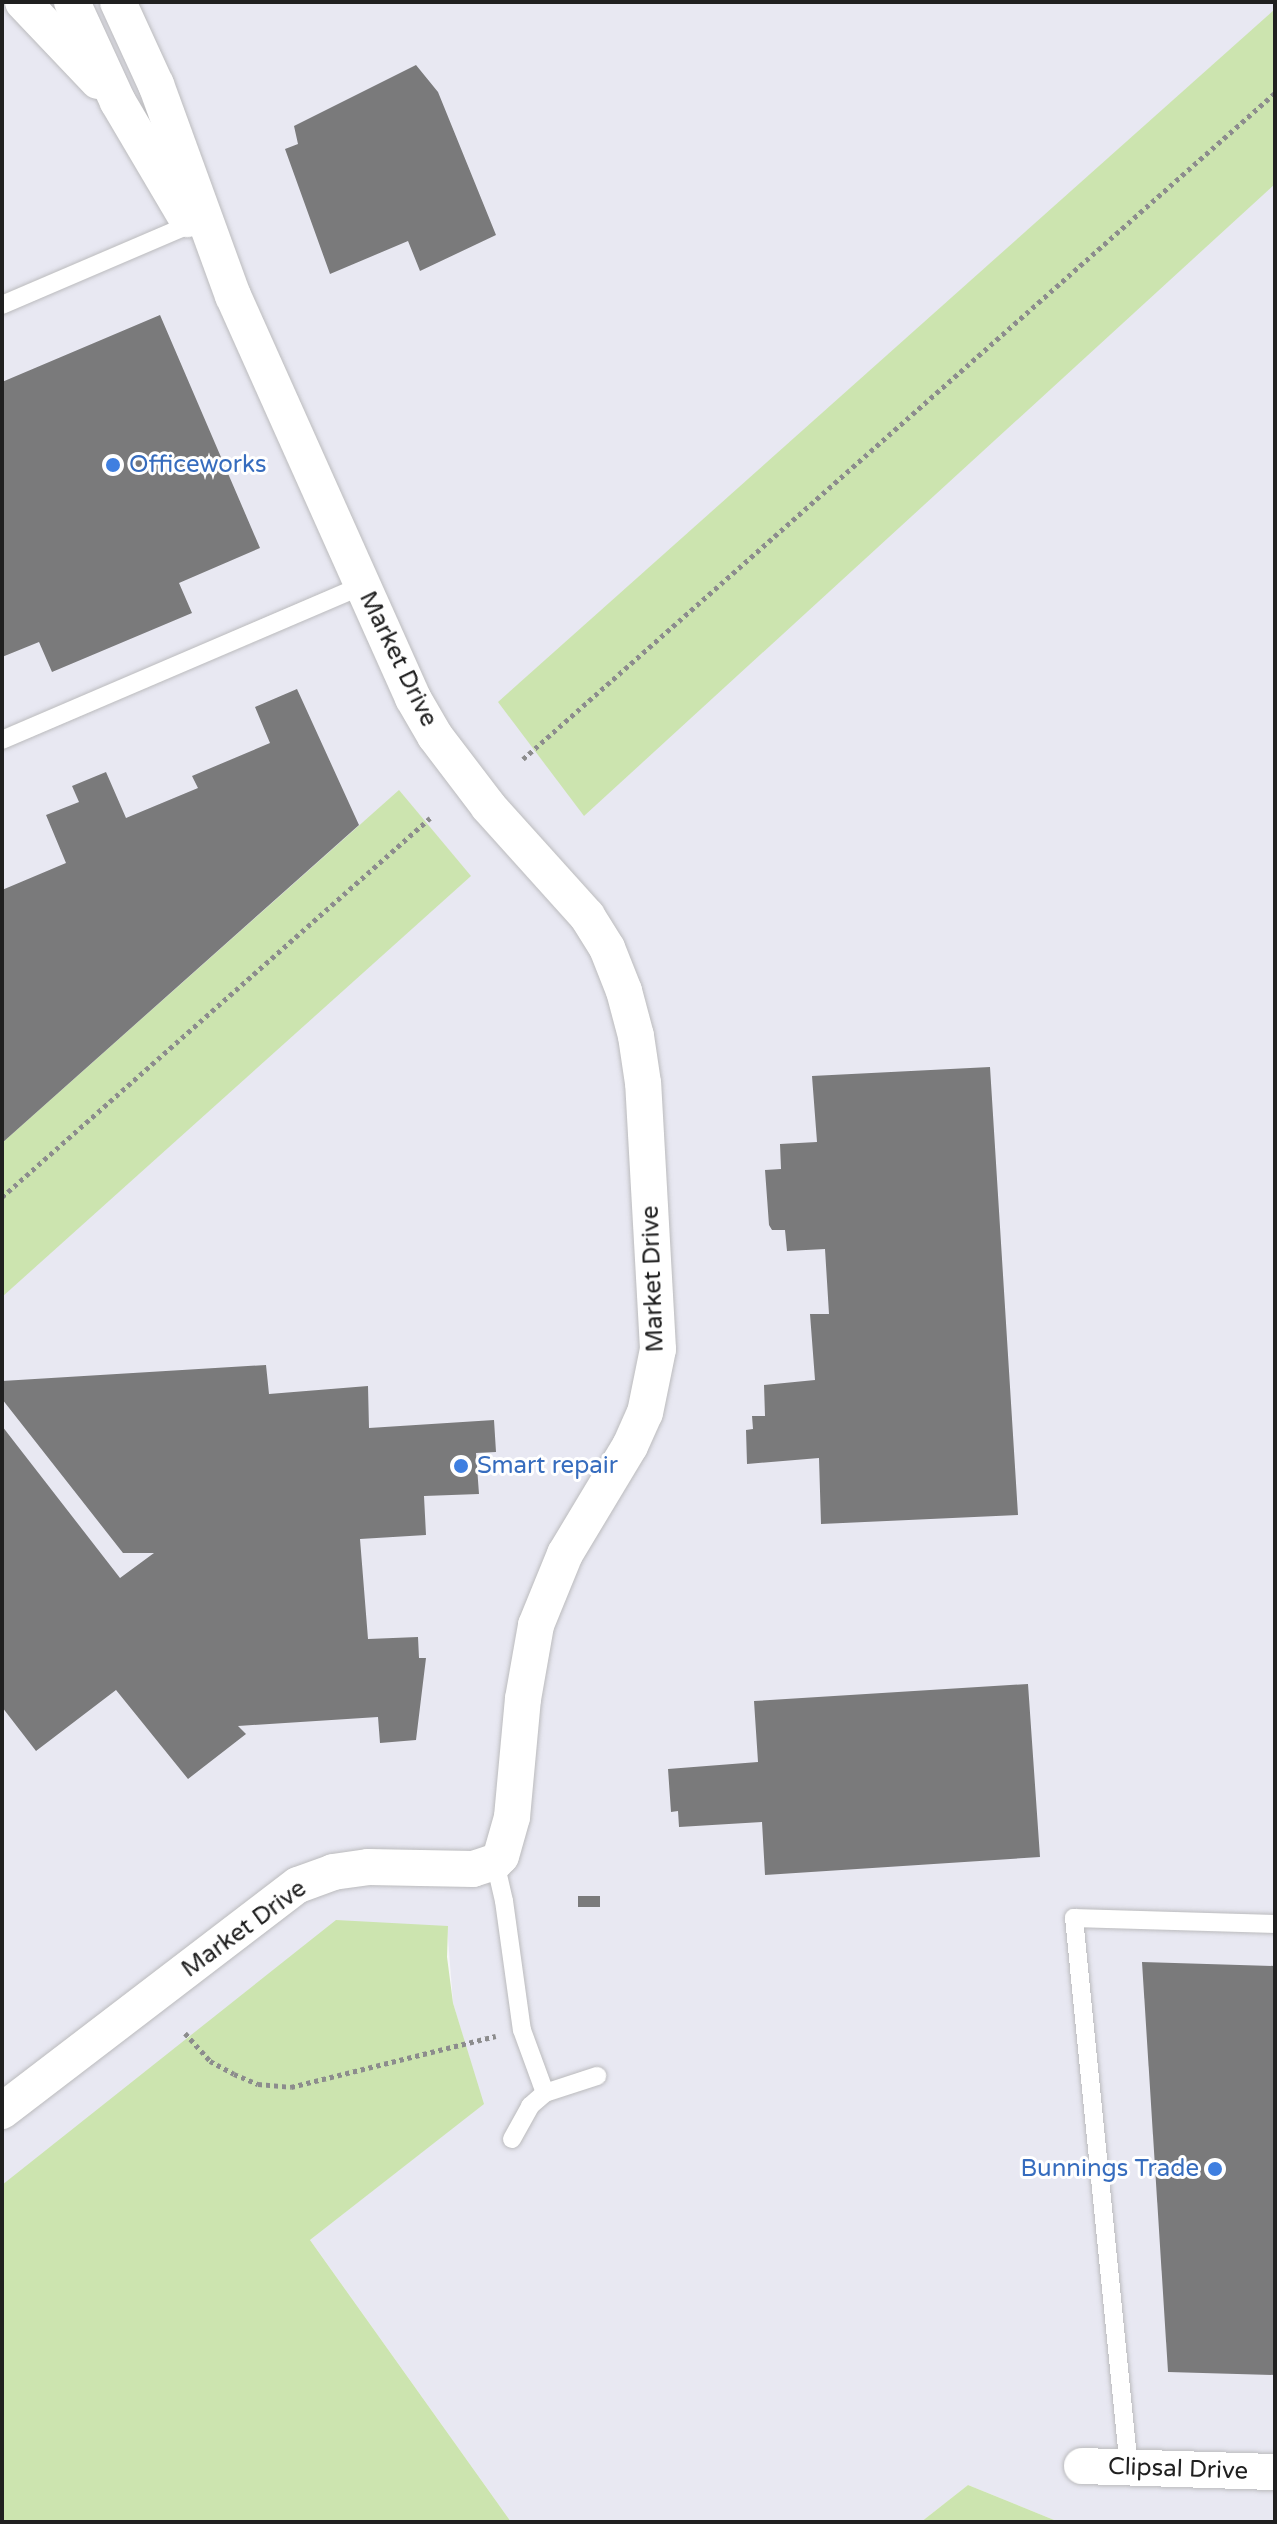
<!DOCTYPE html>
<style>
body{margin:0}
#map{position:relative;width:1277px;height:2524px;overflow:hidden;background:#f6f6f8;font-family:"Varela Round",sans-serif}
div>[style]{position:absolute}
.built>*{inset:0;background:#e8e8f2}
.green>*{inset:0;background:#cce4af}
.building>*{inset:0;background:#7a7a7b;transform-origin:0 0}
.path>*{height:5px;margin-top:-2.5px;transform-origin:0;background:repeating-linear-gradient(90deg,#8c8c8d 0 4px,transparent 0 8px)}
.roads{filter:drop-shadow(0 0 2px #bbbbbd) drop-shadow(0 0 2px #bbbbbd)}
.service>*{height:18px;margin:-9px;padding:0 9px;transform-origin:9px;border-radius:9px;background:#fff}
.minor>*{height:36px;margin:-18px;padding:0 18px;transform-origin:18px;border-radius:18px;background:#fff}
.dots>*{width:22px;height:22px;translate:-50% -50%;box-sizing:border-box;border:4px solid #fff;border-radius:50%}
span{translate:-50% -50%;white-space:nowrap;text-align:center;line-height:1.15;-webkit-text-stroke:6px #fff;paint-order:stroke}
.shop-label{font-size:24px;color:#366cbe}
.left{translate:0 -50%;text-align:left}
.right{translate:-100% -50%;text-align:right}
.street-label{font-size:24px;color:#202020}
.frame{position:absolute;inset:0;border:4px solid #202020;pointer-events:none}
</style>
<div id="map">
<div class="built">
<div style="clip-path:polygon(2px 2px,1275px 2px,1275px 2522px,1059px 2522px,968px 2485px,921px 2522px,511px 2522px,310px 2240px,483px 2104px,453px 2003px,447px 1926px,2px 2185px)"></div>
</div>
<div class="green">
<div style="clip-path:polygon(1275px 9px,1275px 184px,584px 816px,498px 702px)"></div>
<div style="clip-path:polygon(399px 790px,471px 876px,2px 1297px,2px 1143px)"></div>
<div style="clip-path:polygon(336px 1920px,448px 1926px,447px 1957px,453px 2003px,484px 2104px,310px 2240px,511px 2522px,2px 2522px,2px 2185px)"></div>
<div style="clip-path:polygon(968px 2485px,1059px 2522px,921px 2522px)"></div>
</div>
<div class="building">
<div style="clip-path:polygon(416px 65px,438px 92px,496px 235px,420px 271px,408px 241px,330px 274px,285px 149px,298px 144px,294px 126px)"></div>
<div style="clip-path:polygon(160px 315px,260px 548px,179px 583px,192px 613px,52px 672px,39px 642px,2px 657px,2px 382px)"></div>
<div style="clip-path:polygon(297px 689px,359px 825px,2px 1143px,2px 890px,66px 863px,46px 815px,79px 802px,72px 786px,106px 772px,126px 818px,198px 788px,192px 776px,270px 743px,255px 707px)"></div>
<div style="clip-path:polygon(990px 1067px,1018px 1515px,821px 1524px,819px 1458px,747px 1464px,746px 1430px,753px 1429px,752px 1416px,765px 1416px,764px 1385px,815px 1380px,810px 1314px,829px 1314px,825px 1249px,787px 1251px,785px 1230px,772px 1230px,769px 1225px,765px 1170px,781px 1169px,780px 1144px,817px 1142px,812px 1076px)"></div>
<div style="clip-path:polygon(266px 1365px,269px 1394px,368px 1386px,369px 1428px,494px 1420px,496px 1452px,476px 1453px,479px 1494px,424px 1496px,426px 1535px,360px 1539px,368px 1639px,418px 1637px,419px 1658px,426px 1658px,416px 1740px,380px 1743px,378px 1717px,238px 1726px,246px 1734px,188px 1779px,116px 1690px,36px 1751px,2px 1707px,2px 1426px,120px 1578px,154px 1553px,123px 1553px,2px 1399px,2px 1381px)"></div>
<div style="clip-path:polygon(1028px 1684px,1040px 1857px,765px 1875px,762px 1822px,679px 1827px,678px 1811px,671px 1812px,668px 1769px,758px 1762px,754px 1701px)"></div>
<div style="left:578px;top:1896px;width:22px;height:11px"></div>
<div style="clip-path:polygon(1142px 1962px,1275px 1966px,1275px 2375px,1168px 2372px)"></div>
</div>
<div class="path">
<div style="left:523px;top:759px;width:1005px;rotate:-41.53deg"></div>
<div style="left:2px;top:1197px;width:572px;rotate:-41.53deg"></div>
<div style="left:185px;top:2033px;width:38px;rotate:48deg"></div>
<div style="left:210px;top:2061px;width:27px;rotate:28deg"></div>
<div style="left:234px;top:2074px;width:26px;rotate:23deg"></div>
<div style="left:258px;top:2084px;width:33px;rotate:5deg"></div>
<div style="left:291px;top:2087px;width:211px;rotate:-14deg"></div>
</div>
<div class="roads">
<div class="service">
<div style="left:2px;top:305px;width:206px;rotate:-23.2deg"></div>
<div style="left:2px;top:740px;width:393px;rotate:-23.2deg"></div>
<div style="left:495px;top:1862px;width:40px;rotate:77deg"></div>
<div style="left:504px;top:1901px;width:130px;rotate:82.1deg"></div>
<div style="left:522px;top:2030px;width:67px;rotate:69.9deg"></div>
<div style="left:512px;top:2139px;width:38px;rotate:-61deg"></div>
<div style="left:530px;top:2106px;width:20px;rotate:-41deg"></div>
<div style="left:545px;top:2093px;width:55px;rotate:-18.1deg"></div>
<div style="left:1129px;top:2468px;width:553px;rotate:-95.71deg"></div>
<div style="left:1074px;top:1918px;width:201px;rotate:1.7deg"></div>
</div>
<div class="minor">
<div style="left:23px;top:2px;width:109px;rotate:46.5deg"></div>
<div style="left:72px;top:2px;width:110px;rotate:65.3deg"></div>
<div style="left:118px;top:102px;width:136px;rotate:59.5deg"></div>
<div style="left:2px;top:2111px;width:372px;rotate:-37.4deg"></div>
<div style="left:298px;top:1885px;width:37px;rotate:-20deg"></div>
<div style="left:333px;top:1872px;width:35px;rotate:-8deg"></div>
<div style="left:368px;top:1867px;width:105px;rotate:1.1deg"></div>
<div style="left:473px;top:1869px;width:23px;rotate:-18deg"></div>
<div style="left:495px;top:1862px;width:8px;rotate:-45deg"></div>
<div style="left:501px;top:1856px;width:41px;rotate:-74.2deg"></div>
<div style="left:512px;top:1817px;width:119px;rotate:-84.7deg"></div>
<div style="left:523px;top:1699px;width:75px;rotate:-80deg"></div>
<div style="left:536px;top:1625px;width:77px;rotate:-67.8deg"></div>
<div style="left:565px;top:1554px;width:126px;rotate:-59deg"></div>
<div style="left:630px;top:1446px;width:36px;rotate:-66deg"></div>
<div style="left:645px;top:1413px;width:65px;rotate:-78.5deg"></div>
<div style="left:658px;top:1349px;width:266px;rotate:-93.2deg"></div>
<div style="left:643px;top:1083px;width:48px;rotate:-98.5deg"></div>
<div style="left:636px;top:1036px;width:47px;rotate:-104.9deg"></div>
<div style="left:624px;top:991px;width:46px;rotate:-111.6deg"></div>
<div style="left:607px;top:948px;width:38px;rotate:-122deg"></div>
<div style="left:587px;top:916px;width:147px;rotate:-132deg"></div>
<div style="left:489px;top:807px;width:89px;rotate:-127.3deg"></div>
<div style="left:435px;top:736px;width:44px;rotate:-120.1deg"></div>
<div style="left:413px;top:698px;width:440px;rotate:-114.1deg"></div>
<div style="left:233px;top:296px;width:225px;rotate:-110deg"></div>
<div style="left:156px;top:85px;width:91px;rotate:-114.6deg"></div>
<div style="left:1082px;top:2466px;width:193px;rotate:1.8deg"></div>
</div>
</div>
<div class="dots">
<div style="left:113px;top:465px;background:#3f7fe0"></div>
<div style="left:461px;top:1466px;background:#3f7fe0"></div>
<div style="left:1215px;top:2169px;background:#3f7fe0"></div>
</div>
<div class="shop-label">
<span class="left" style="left:129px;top:465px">Officeworks</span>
<span class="left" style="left:477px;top:1466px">Smart repair</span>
<span class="right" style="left:1199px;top:2169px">Bunnings Trade</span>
</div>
<div class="street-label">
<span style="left:398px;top:659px;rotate:64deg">Market Drive</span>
<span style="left:653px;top:1279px;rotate:-92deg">Market Drive</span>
<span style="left:244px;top:1929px;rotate:-36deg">Market Drive</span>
<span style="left:1178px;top:2469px;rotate:2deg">Clipsal Drive</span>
</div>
<div class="frame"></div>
</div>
